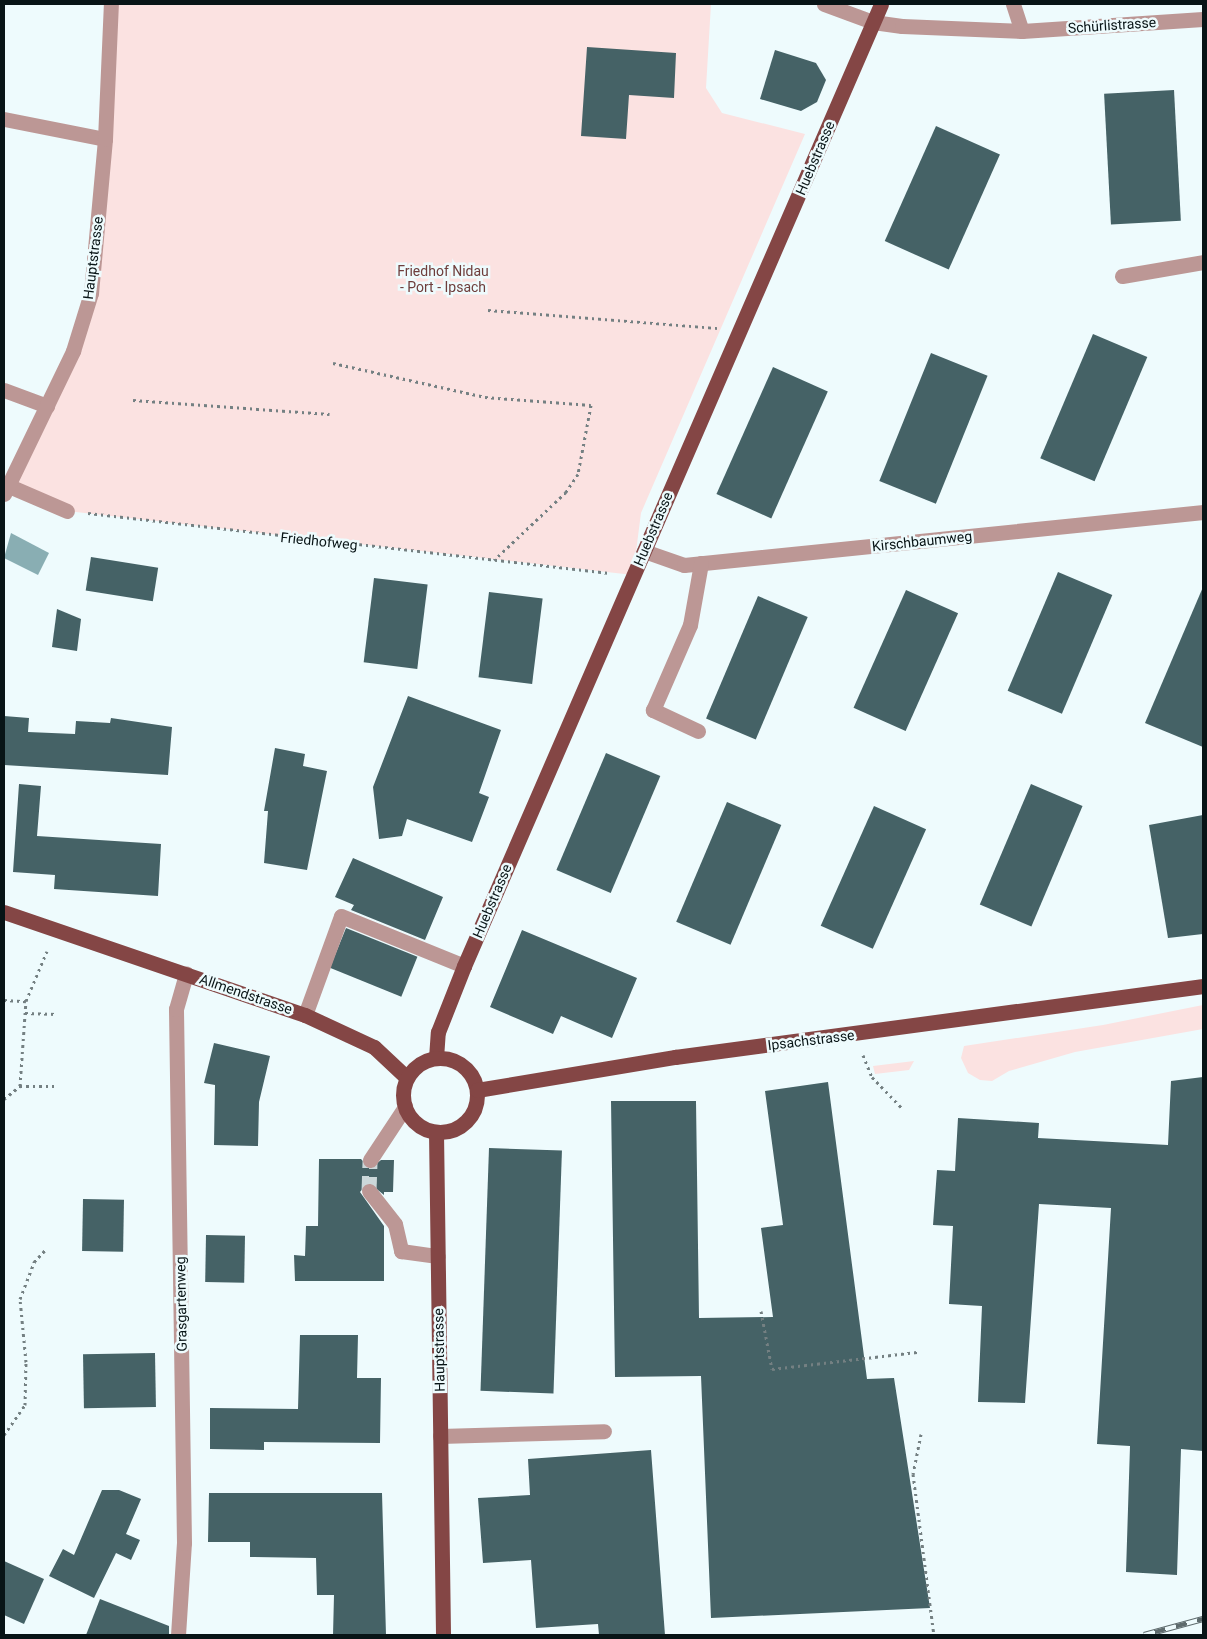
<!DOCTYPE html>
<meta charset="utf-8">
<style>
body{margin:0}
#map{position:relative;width:1207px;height:1639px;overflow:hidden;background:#eefbfd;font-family:Roboto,sans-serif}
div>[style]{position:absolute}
.green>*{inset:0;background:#fbe2e1}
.water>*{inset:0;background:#89aeb3}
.building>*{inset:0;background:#456266;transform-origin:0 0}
.minor-tunnel>*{height:15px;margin-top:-7.5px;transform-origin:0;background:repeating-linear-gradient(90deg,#ccd8da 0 15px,transparent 0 23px)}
.path>*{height:3px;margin-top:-1.5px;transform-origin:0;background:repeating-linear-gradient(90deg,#748082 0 2.5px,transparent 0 6.5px)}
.minor>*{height:15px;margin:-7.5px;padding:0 7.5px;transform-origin:7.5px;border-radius:7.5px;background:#bc9795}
.major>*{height:15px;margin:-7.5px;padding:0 7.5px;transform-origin:7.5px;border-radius:7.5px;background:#844645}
.major>.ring{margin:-7.5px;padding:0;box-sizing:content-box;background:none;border:15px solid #844645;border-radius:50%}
.rail>*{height:5.5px;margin-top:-2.75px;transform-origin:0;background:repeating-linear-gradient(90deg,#eefbfd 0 11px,#5e6b6d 0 22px);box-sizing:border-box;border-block:1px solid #5e6b6d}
span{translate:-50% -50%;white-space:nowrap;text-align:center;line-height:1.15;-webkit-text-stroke:5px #eefbfd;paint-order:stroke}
.street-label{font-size:14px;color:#081416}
.park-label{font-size:14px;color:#6e3d3b}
.frame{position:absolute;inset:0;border:5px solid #081416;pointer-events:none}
</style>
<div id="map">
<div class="green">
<div style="clip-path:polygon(111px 4px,711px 4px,706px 88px,722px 113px,805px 134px,641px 513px,633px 575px,67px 511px,9px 486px,86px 311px)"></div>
<div style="clip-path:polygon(1203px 1005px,1203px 1029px,1075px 1052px,1009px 1071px,992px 1081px,980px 1080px,968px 1073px,961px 1058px,964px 1046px,1103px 1025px)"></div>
<div style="clip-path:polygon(914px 1061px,909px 1070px,875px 1074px,873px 1066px)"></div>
</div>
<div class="water">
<div style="clip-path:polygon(11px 533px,49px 553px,38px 575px,4px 558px)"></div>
</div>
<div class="building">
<div style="clip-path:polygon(587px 47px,676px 53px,674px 98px,629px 95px,626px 139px,581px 136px)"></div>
<div style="clip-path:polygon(775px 50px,816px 63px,826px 80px,817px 102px,801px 111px,760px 99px)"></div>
<div style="left:1174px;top:90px;width:131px;height:70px;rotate:87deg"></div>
<div style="left:936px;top:126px;width:70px;height:126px;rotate:24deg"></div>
<div style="left:1093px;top:334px;width:59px;height:135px;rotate:23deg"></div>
<div style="left:931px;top:353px;width:61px;height:138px;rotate:22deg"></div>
<div style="left:773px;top:367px;width:60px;height:139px;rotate:24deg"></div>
<div style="left:91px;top:557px;width:68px;height:34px;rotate:9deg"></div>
<div style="left:1058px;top:572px;width:59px;height:129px;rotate:23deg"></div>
<div style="left:374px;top:578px;width:54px;height:85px;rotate:7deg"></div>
<div style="clip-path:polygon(1203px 587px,1203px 747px,1145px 723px)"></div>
<div style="left:906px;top:590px;width:57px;height:129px;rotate:24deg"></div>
<div style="left:489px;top:592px;width:54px;height:86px;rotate:7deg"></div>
<div style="left:758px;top:596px;width:54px;height:133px;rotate:23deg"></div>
<div style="clip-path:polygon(57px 609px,81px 619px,77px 651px,52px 647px)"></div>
<div style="clip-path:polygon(408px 696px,501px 730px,479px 793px,489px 797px,472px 842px,407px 819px,402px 836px,379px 839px,373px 787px)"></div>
<div style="clip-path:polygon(4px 716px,29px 718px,28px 732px,75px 734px,76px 721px,110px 723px,111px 718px,172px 727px,168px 775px,4px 765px)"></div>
<div style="clip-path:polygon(275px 748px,305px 754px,303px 766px,327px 771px,307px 870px,264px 863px,268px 811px,264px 811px)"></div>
<div style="left:606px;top:753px;width:59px;height:127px;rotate:23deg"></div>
<div style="clip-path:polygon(19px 784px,41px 786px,37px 836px,161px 844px,158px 896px,54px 889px,55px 875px,13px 872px)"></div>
<div style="left:1031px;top:784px;width:56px;height:131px;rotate:23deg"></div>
<div style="left:727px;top:802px;width:59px;height:130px;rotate:23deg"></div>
<div style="left:874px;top:806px;width:57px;height:131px;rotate:24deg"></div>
<div style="clip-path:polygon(1203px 815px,1203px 934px,1168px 938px,1149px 825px)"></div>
<div style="clip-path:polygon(353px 858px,443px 897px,425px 940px,351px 910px,354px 905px,335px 897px)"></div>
<div style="left:346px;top:928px;width:77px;height:43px;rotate:22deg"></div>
<div style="clip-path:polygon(522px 930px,637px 978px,612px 1038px,561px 1016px,553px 1034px,490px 1007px)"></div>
<div style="clip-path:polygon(214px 1043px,270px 1056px,259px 1102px,258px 1146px,214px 1145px,215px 1085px,204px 1083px)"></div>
<div style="clip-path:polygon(1203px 1077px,1203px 1451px,1181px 1449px,1177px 1575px,1126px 1572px,1130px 1446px,1097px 1444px,1111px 1208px,1039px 1204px,1025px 1403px,978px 1402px,982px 1306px,949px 1304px,953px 1226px,933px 1225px,937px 1170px,955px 1171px,958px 1118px,1039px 1123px,1038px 1138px,1168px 1145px,1171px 1081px)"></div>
<div style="clip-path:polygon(828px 1082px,867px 1379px,894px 1378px,930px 1608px,711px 1618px,701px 1376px,615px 1377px,611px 1101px,696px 1101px,699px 1318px,773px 1317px,761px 1228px,783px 1225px,765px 1091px)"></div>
<div style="left:489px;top:1148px;width:73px;height:243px;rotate:2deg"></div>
<div style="clip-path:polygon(319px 1159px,361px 1159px,370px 1169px,381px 1160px,394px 1160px,393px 1192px,384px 1192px,384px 1195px,368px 1182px,360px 1192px,384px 1226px,384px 1281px,295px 1281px,294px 1255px,305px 1256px,306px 1226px,318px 1226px)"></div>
<div style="left:83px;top:1199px;width:41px;height:52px;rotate:1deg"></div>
<div style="left:206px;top:1235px;width:39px;height:47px;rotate:1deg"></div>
<div style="clip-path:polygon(300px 1335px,358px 1335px,357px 1378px,381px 1378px,380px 1443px,264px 1442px,264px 1450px,210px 1449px,210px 1408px,298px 1409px)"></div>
<div style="left:155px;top:1353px;width:54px;height:72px;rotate:89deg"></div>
<div style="clip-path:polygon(651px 1450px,665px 1635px,599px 1635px,598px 1624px,536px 1628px,531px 1560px,483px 1563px,478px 1498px,530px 1495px,528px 1459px)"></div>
<div style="clip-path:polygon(102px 1490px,119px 1490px,141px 1499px,126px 1534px,140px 1540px,131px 1560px,116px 1553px,94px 1598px,49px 1576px,63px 1549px,74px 1555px)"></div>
<div style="clip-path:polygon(209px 1493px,382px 1493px,386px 1635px,333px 1635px,334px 1595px,317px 1595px,316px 1558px,250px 1557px,250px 1542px,208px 1542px)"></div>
<div style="clip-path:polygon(4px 1561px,44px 1579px,24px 1624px,4px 1615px)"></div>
<div style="clip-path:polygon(100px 1599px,169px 1626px,169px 1635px,86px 1635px)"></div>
</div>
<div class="minor-tunnel">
<div style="left:369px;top:1191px;width:31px;rotate:-88deg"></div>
</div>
<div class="path">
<div style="left:488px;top:310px;width:231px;rotate:4.5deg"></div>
<div style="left:333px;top:363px;width:156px;rotate:12.6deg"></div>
<div style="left:485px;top:397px;width:106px;rotate:4.3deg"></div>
<div style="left:591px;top:405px;width:70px;rotate:100.7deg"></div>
<div style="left:578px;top:474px;width:22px;rotate:124deg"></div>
<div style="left:566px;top:492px;width:99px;rotate:136.6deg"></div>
<div style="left:133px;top:400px;width:197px;rotate:4.1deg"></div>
<div style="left:88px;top:513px;width:525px;rotate:6.56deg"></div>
<div style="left:4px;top:1000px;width:22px;rotate:3deg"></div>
<div style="left:25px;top:1013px;width:32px;rotate:2deg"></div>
<div style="left:863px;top:1055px;width:24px;rotate:68deg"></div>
<div style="left:872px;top:1077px;width:42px;rotate:46deg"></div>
<div style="left:20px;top:1086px;width:85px;rotate:-86deg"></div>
<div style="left:26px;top:1001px;width:54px;rotate:-67.2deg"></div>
<div style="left:4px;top:1099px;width:21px;rotate:-39deg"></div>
<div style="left:20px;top:1086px;width:34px"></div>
<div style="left:761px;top:1311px;width:59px;rotate:79.3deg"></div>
<div style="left:772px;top:1369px;width:146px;rotate:-6.7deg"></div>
<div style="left:921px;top:1434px;width:41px;rotate:101.3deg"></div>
<div style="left:913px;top:1474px;width:162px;rotate:82.6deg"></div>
<div style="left:4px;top:1435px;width:37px;rotate:-55deg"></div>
<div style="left:25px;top:1405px;width:43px;rotate:-88.7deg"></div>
<div style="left:26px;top:1362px;width:63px;rotate:-95.4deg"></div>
<div style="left:20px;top:1299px;width:40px;rotate:-69deg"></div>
<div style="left:34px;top:1262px;width:19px;rotate:-47deg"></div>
</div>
<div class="minor">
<div style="left:824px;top:4px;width:52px;rotate:20.2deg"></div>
<div style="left:873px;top:22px;width:29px;rotate:8deg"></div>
<div style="left:902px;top:26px;width:120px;rotate:2.4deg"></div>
<div style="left:1022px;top:31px;width:181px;rotate:-3.8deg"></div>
<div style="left:1013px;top:4px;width:28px;rotate:72deg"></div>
<div style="left:4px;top:119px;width:103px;rotate:11.2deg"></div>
<div style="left:1122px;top:276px;width:82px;rotate:-9.8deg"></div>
<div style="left:4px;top:390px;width:46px;rotate:20.4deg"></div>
<div style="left:9px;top:486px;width:63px;rotate:23.3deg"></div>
<div style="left:4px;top:494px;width:159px;rotate:-64.2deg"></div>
<div style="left:73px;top:351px;width:61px;rotate:-72.8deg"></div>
<div style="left:91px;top:293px;width:155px;rotate:-84.8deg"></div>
<div style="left:105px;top:139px;width:135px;rotate:-87.5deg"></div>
<div style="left:644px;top:551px;width:42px;rotate:19.3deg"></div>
<div style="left:684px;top:565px;width:522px;rotate:-5.83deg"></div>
<div style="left:698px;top:731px;width:50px;rotate:-155deg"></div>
<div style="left:653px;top:710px;width:93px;rotate:-66.5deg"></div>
<div style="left:690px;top:625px;width:63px;rotate:-79.9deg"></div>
<div style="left:305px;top:1015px;width:105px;rotate:-70deg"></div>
<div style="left:341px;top:916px;width:133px;rotate:22.1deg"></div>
<div style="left:370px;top:1160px;width:64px;rotate:-56.6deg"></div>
<div style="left:369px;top:1191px;width:42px;rotate:51.8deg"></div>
<div style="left:395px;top:1224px;width:28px;rotate:77deg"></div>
<div style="left:401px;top:1251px;width:37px;rotate:8deg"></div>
<div style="left:440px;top:1436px;width:164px;rotate:-1.7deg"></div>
<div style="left:178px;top:1635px;width:92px;rotate:-86.3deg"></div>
<div style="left:184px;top:1543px;width:534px;rotate:-90.86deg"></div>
<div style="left:176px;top:1009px;width:37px;rotate:-74deg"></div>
</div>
<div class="major">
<div style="left:4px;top:912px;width:318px;rotate:18.9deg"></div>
<div style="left:305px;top:1015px;width:76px;rotate:24.9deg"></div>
<div style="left:374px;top:1047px;width:45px;rotate:43.2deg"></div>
<div style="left:436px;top:1058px;width:26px;rotate:-86deg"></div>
<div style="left:438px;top:1032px;width:71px;rotate:-68.5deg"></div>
<div style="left:464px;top:966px;width:1048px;rotate:-66.56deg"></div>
<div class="ring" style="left:403px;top:1058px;width:59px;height:59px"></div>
<div style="left:477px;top:1090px;width:201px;rotate:-9.5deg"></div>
<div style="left:675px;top:1057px;width:533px;rotate:-7.66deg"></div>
<div style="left:436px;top:1132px;width:503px;rotate:89.2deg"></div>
</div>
<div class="rail">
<div style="left:1144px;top:1635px;width:61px;rotate:-15.2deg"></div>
</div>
<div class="street-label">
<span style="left:1112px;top:25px;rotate:-4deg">Schürlistrasse</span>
<span style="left:815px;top:158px;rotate:-67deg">Huebstrasse</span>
<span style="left:93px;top:258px;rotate:-83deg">Hauptstrasse</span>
<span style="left:653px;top:529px;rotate:-67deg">Huebstrasse</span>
<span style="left:319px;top:541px;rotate:6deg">Friedhofweg</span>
<span style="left:922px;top:541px;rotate:-6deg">Kirschbaumweg</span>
<span style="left:492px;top:901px;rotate:-67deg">Huebstrasse</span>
<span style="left:246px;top:994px;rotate:19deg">Allmendstrasse</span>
<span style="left:811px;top:1040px;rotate:-7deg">Ipsachstrasse</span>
<span style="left:181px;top:1304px;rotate:-91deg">Grasgartenweg</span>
<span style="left:439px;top:1350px;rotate:-91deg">Hauptstrasse</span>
</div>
<div class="park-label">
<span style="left:443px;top:279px">Friedhof Nidau<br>- Port - Ipsach</span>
</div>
<div class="frame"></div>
</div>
